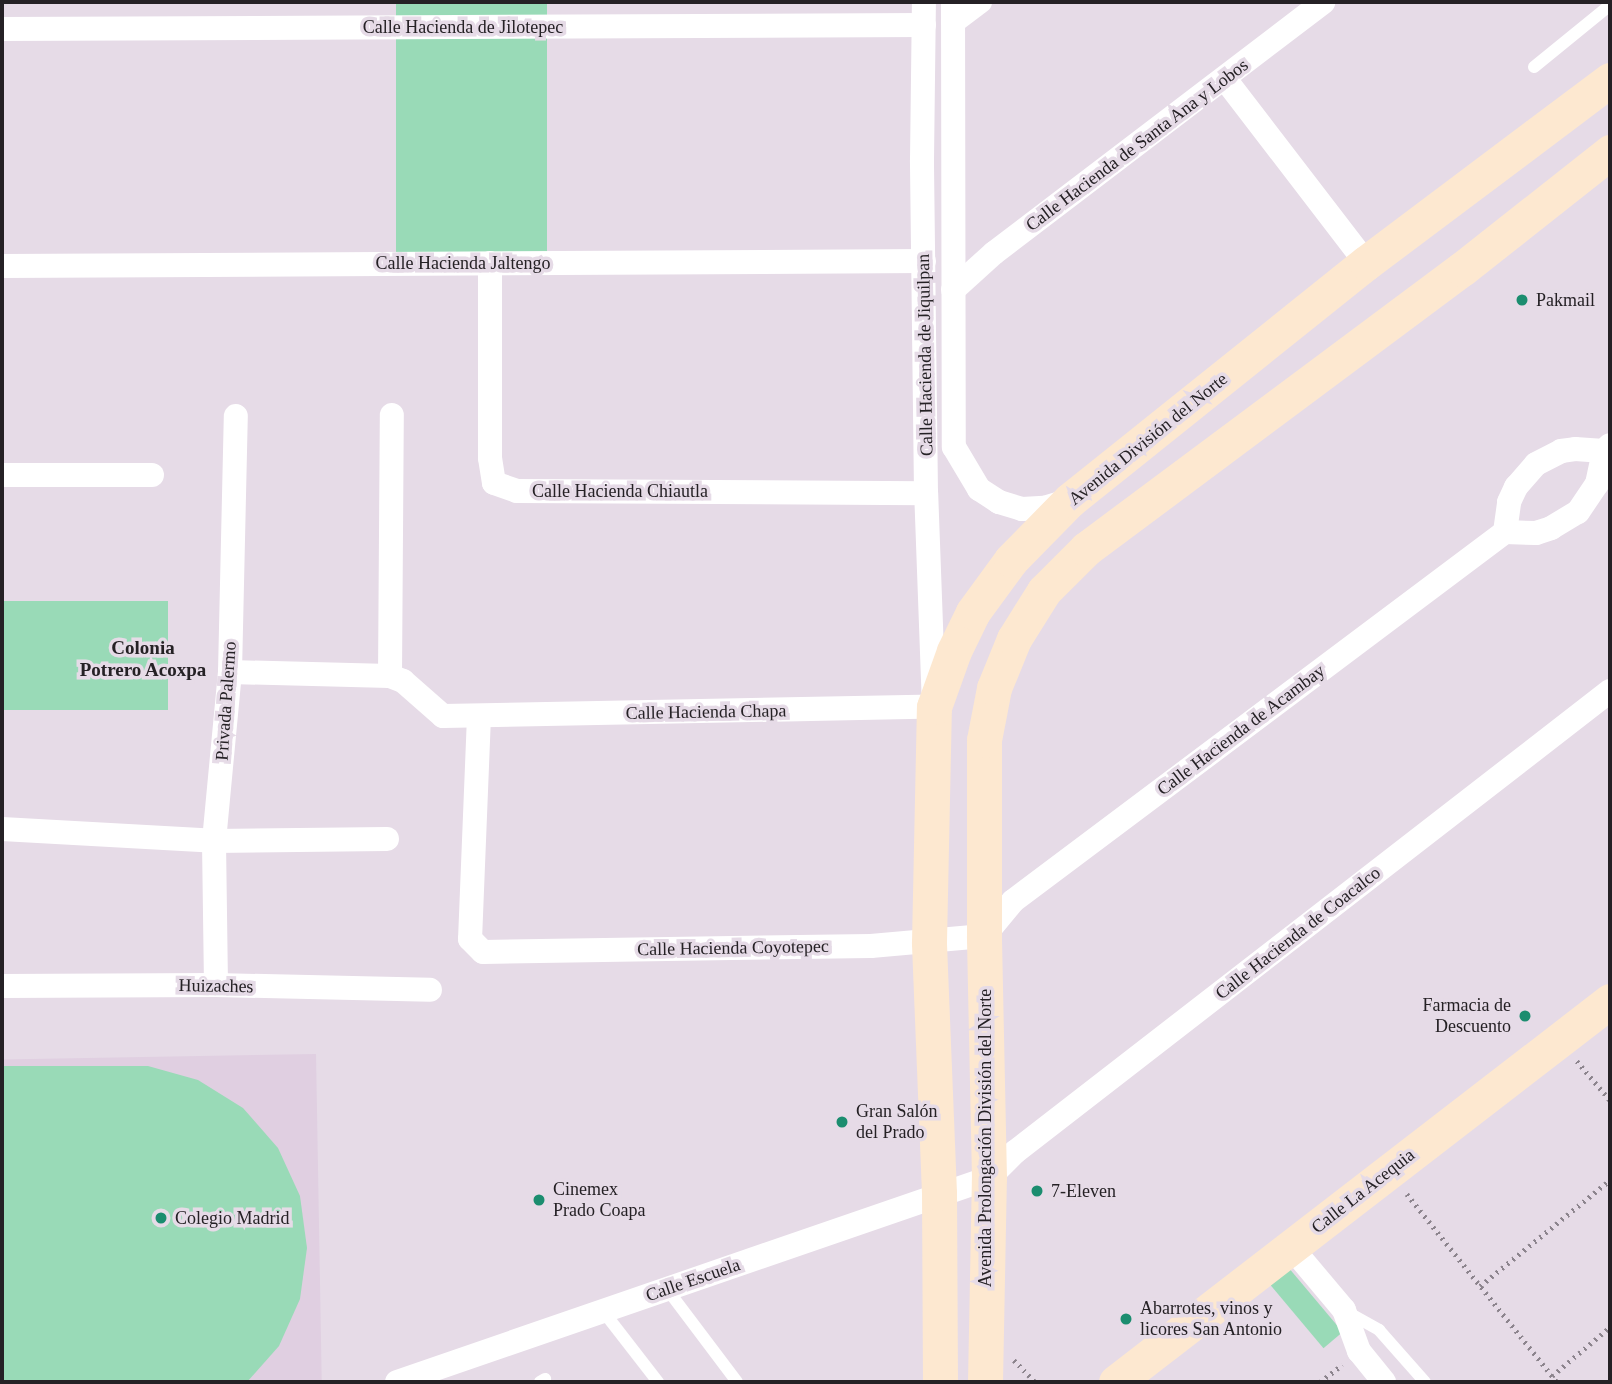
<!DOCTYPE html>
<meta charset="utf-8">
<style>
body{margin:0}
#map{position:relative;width:1612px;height:1384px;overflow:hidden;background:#e6dbe7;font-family:Georgia,serif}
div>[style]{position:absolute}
.built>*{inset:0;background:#e0cfe1;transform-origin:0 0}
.green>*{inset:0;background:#99dab7;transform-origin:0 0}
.path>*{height:4.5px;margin-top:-2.25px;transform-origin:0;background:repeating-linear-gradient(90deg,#8c848d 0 2px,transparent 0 7px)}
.lane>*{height:12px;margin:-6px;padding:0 6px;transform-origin:6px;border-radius:6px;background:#fff}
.street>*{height:24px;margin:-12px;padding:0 12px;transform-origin:12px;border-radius:12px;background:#fff}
.secondary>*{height:35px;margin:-17.5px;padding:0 17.5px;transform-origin:17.5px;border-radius:17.5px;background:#fde8d0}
.dots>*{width:19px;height:19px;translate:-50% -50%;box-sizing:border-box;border:4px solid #e6dbe7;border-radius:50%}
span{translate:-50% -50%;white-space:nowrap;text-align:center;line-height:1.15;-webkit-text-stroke:7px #e6dbe7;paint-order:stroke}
.street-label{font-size:18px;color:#252125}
.poi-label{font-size:18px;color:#252125}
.left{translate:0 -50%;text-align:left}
.right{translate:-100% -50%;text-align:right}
.neighbourhood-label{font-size:19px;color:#252125;font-weight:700}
.frame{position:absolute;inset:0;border:4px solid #252125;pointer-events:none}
</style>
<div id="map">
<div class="built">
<div style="left:316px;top:1054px;width:328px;height:314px;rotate:89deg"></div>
</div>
<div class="green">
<div style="left:396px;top:2px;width:151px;height:252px"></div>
<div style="left:2px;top:601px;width:166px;height:109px"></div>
<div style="clip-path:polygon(2px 1066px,148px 1066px,198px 1080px,243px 1108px,278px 1148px,300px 1196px,307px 1248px,300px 1299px,279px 1346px,247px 1382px,2px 1382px)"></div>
<div style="left:1288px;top:1267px;width:85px;height:25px;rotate:50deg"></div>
</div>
<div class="path">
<div style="left:1577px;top:1061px;width:51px;rotate:49.8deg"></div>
<div style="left:1407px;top:1194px;width:241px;rotate:51.4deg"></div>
<div style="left:1480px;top:1286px;width:168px;rotate:-39.2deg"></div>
<div style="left:1014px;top:1360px;width:30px;rotate:46deg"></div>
<div style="left:1552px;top:1376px;width:76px;rotate:-40.2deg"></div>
<div style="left:1320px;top:1382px;width:28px;rotate:-38deg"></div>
</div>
<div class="lane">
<div style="left:1534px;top:67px;width:98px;rotate:-39.2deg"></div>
<div style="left:667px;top:1289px;width:116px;rotate:53deg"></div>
<div style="left:603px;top:1311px;width:90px;rotate:52.2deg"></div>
<div style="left:1347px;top:1312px;width:37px;rotate:29deg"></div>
<div style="left:1379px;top:1330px;width:69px;rotate:48.5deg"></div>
<div style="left:540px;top:1382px;width:6px;rotate:-31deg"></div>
</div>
<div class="street">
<div style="left:953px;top:2px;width:445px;rotate:89.9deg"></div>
<div style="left:954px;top:447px;width:49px;rotate:59.2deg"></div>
<div style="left:979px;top:489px;width:24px;rotate:33deg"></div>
<div style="left:999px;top:502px;width:24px;rotate:17deg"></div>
<div style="left:1022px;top:509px;width:22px;rotate:-3deg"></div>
<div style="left:1044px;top:508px;width:27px;rotate:-17deg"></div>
<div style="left:953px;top:22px;width:34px;rotate:-37deg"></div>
<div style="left:2px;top:29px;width:922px;rotate:-0.25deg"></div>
<div style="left:1225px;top:79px;width:232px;rotate:52.5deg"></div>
<div style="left:490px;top:263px;width:195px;rotate:90deg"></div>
<div style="left:490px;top:458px;width:25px;rotate:81deg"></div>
<div style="left:494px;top:483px;width:24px;rotate:19deg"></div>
<div style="left:517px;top:491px;width:409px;rotate:0.3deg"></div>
<div style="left:2px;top:266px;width:922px;rotate:-0.31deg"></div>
<div style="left:953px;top:290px;width:55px;rotate:-42.1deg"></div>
<div style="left:994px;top:253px;width:414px;rotate:-37.3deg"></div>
<div style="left:2px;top:475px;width:150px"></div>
<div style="left:1505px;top:532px;width:30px;rotate:-82deg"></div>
<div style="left:1509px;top:502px;width:17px;rotate:-65deg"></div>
<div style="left:1516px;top:487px;width:30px;rotate:-49deg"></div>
<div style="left:1536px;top:464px;width:28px;rotate:-27deg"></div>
<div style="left:1561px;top:451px;width:14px;rotate:-8deg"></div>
<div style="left:1575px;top:449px;width:29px;rotate:4deg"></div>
<div style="left:230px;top:672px;width:160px;rotate:1.4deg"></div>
<div style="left:390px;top:676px;width:14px;rotate:21deg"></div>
<div style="left:403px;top:681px;width:53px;rotate:41.2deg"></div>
<div style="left:443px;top:716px;width:491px;rotate:-1.1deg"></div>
<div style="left:934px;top:707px;width:214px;rotate:-92.1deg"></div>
<div style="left:926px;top:493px;width:333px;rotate:-90.7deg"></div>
<div style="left:922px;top:160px;width:158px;rotate:-89.3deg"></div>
<div style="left:390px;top:676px;width:261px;rotate:-89.6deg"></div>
<div style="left:479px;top:716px;width:223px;rotate:92.3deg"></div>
<div style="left:470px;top:939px;width:18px;rotate:45deg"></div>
<div style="left:483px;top:952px;width:388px;rotate:-0.9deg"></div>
<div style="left:871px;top:946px;width:113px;rotate:-5.1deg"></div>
<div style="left:984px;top:936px;width:45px;rotate:-50.4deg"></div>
<div style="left:1013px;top:901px;width:615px;rotate:-36.87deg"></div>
<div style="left:1505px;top:532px;width:31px;rotate:2deg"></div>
<div style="left:1536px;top:533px;width:16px;rotate:-18deg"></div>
<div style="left:1551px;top:528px;width:31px;rotate:-31deg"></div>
<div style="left:1578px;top:512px;width:34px;rotate:-56deg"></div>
<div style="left:1597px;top:484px;width:34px;rotate:-78deg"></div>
<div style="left:1604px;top:451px;width:8px;rotate:-45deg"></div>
<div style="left:2px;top:829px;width:212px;rotate:3.2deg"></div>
<div style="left:214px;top:841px;width:173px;rotate:-0.7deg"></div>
<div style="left:216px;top:985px;width:144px;rotate:-90.8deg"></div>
<div style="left:214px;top:841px;width:170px;rotate:-84.6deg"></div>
<div style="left:230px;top:672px;width:256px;rotate:-88.7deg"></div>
<div style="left:2px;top:986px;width:214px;rotate:-0.3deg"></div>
<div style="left:216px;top:985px;width:214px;rotate:1.3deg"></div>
<div style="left:1291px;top:1247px;width:82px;rotate:49.9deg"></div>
<div style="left:1344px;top:1310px;width:44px;rotate:69.9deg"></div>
<div style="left:1359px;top:1351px;width:40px;rotate:51deg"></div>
<div style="left:397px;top:1382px;width:626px;rotate:-19.01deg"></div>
<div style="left:989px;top:1178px;width:37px;rotate:-45deg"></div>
<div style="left:1015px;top:1152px;width:753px;rotate:-37.77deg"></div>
</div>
<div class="secondary">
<div style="left:940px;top:1382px;width:189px;rotate:-90.3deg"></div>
<div style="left:939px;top:1193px;width:251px;rotate:-92.3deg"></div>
<div style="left:929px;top:942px;width:235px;rotate:-88.8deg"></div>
<div style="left:934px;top:707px;width:59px;rotate:-70.3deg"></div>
<div style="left:954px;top:651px;width:43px;rotate:-64deg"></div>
<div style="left:973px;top:612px;width:64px;rotate:-53.8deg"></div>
<div style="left:1011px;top:560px;width:84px;rotate:-45.5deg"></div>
<div style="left:1070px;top:500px;width:379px;rotate:-38.7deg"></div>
<div style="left:1366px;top:263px;width:305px;rotate:-36.9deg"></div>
<div style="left:985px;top:1382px;width:204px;rotate:-88.9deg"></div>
<div style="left:989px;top:1178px;width:242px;rotate:-91.2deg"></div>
<div style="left:984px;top:936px;width:196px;rotate:-90deg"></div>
<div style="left:984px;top:740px;width:53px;rotate:-79.1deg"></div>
<div style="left:994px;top:688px;width:53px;rotate:-67.8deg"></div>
<div style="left:1014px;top:639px;width:57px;rotate:-58deg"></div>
<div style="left:1044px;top:591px;width:59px;rotate:-45deg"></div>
<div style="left:1086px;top:549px;width:469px;rotate:-36.7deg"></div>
<div style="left:1462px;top:269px;width:189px;rotate:-38.3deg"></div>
<div style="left:1116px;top:1382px;width:624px;rotate:-37.64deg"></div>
</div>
<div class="dots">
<div style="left:1522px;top:300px;background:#1b8d6f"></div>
<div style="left:1525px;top:1016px;background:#1b8d6f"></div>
<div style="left:842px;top:1122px;background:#1b8d6f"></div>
<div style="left:1037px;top:1191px;background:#1b8d6f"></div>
<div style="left:539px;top:1200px;background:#1b8d6f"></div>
<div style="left:161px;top:1218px;background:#1b8d6f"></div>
<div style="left:1126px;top:1319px;background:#1b8d6f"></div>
</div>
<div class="street-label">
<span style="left:463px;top:27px">Calle Hacienda de Jilotepec</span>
<span style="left:1137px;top:145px;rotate:-37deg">Calle Hacienda de Santa Ana y Lobos</span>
<span style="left:463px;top:263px">Calle Hacienda Jaltengo</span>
<span style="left:925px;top:355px;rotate:-91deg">Calle Hacienda de Jiquilpan</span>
<span style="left:1148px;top:439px;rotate:-39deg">Avenida División del Norte</span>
<span style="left:620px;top:491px">Calle Hacienda Chiautla</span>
<span style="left:226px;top:701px;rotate:-86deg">Privada Palermo</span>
<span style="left:706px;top:712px;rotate:-1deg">Calle Hacienda Chapa</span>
<span style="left:1241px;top:730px;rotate:-37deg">Calle Hacienda de Acambay</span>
<span style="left:1298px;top:933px;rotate:-38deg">Calle Hacienda de Coacalco</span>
<span style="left:733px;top:948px;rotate:-1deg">Calle Hacienda Coyotepec</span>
<span style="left:216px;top:986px;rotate:1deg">Huizaches</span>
<span style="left:985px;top:1138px;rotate:-90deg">Avenida Prolongación División del Norte</span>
<span style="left:1363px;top:1191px;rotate:-38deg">Calle La Acequia</span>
<span style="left:693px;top:1280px;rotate:-19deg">Calle Escuela</span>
</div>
<div class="poi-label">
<span class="left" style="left:1536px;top:300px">Pakmail</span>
<span class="right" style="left:1511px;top:1016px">Farmacia de<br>Descuento</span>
<span class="left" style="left:856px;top:1122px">Gran Salón<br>del Prado</span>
<span class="left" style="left:553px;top:1200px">Cinemex<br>Prado Coapa</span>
<span class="left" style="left:1051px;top:1191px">7-Eleven</span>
<span class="left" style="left:175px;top:1218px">Colegio Madrid</span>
<span class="left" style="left:1140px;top:1319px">Abarrotes, vinos y<br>licores San Antonio</span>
</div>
<div class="neighbourhood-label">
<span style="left:143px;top:659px">Colonia<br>Potrero Acoxpa</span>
</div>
<div class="frame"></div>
</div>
